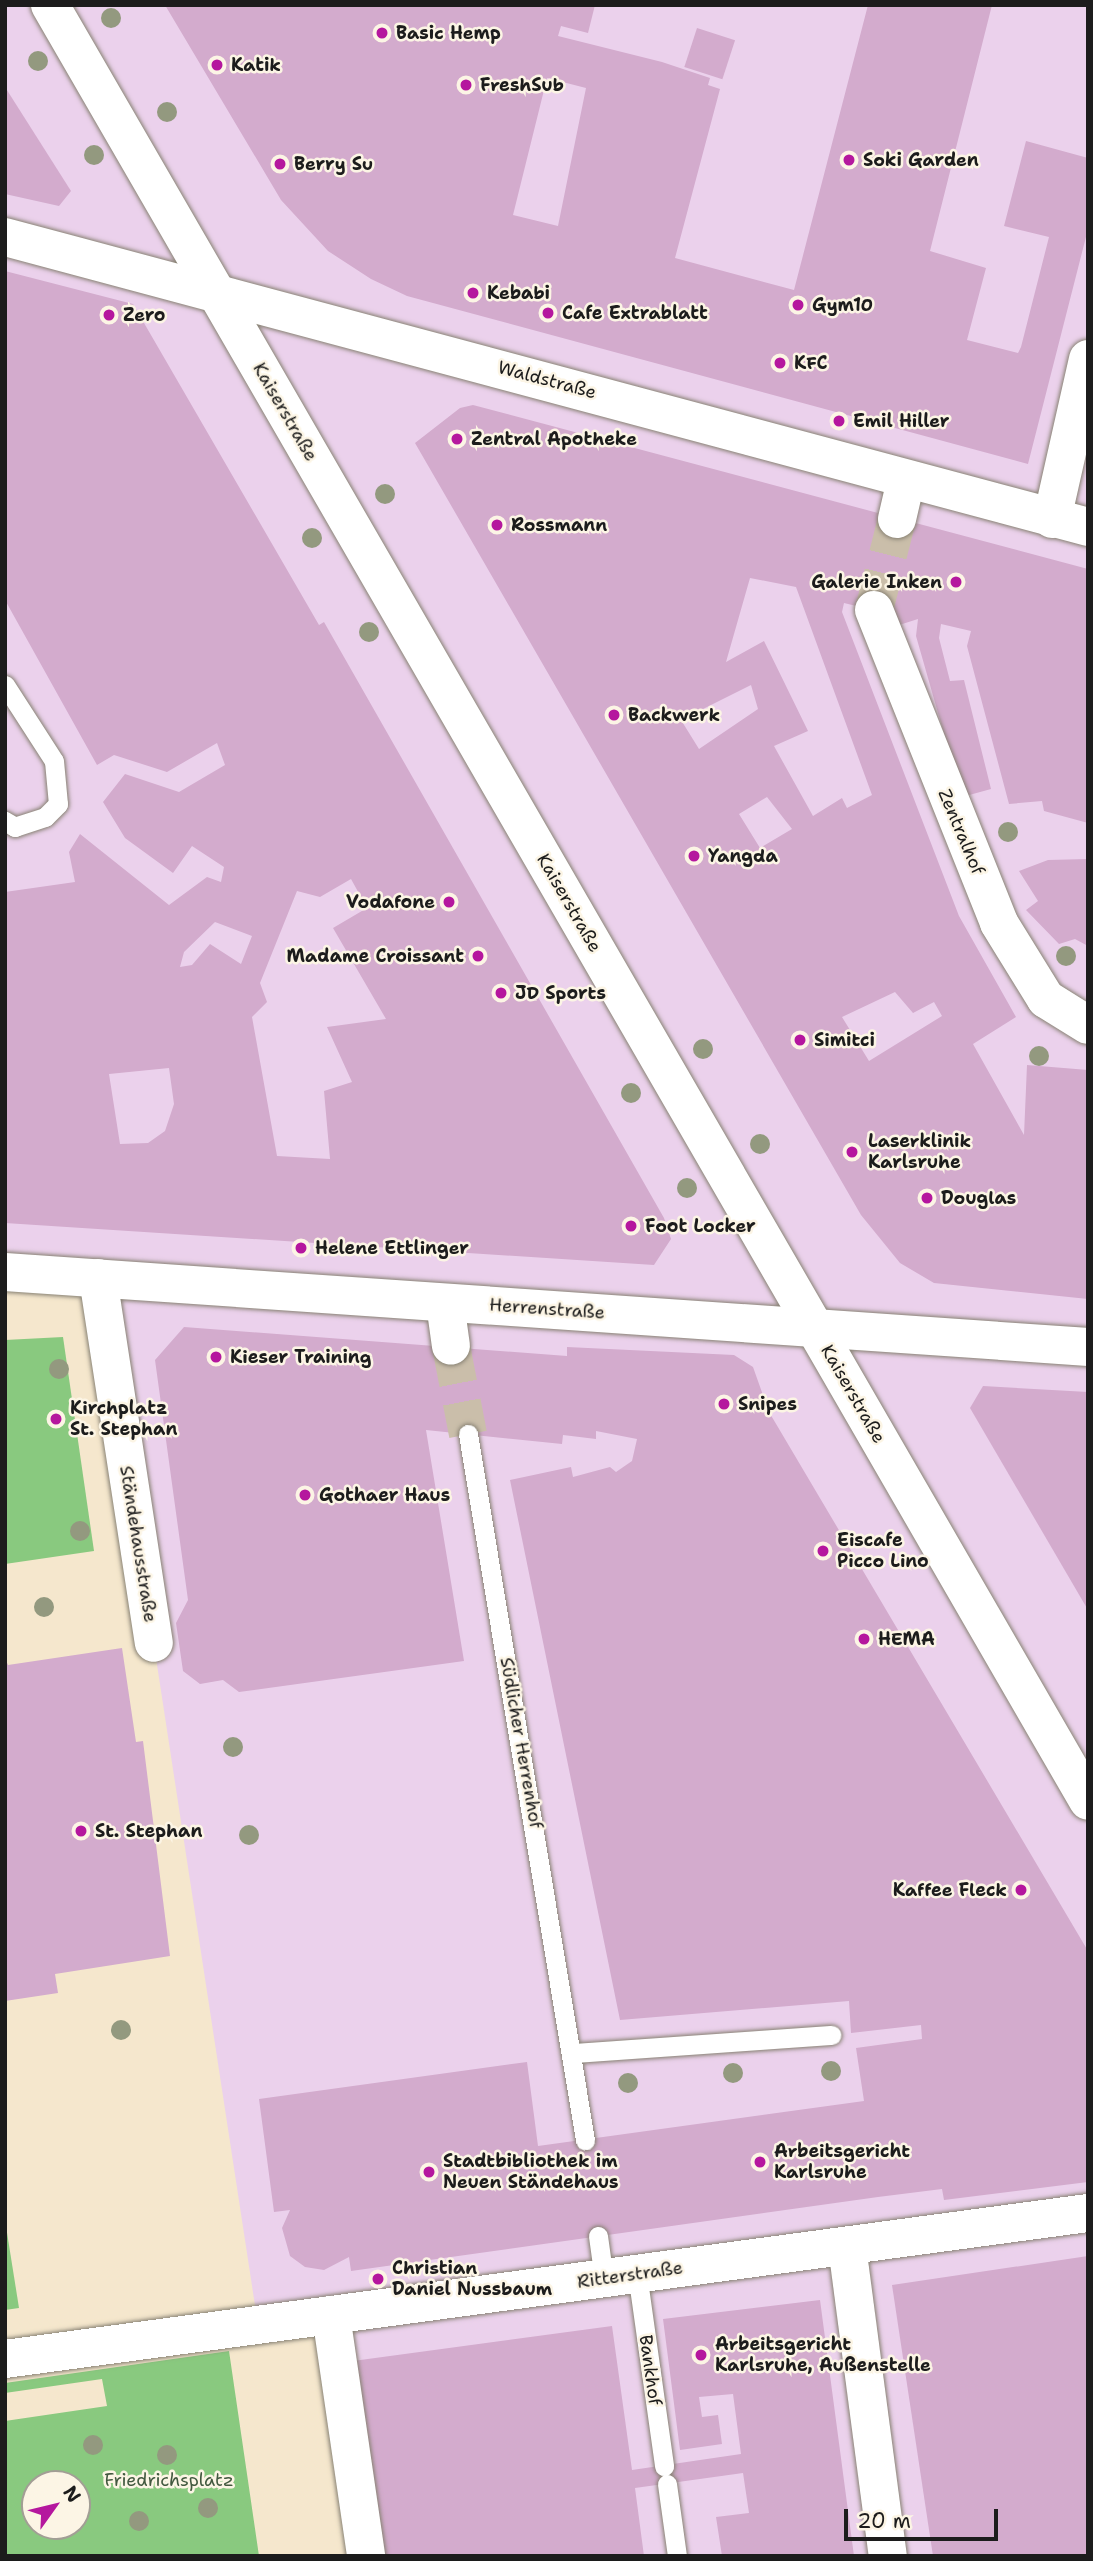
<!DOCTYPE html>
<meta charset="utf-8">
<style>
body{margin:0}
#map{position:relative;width:1093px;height:2561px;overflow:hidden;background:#f5e7cd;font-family:"Shantell Sans",sans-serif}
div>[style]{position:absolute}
.built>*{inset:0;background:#ebd1ec}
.green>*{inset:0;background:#89c97f}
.building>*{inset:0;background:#d3abcd;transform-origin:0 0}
.street-tunnel>*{height:38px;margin-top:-19px;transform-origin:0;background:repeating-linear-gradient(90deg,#cabeaa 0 38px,transparent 0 57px)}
.roads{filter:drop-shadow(0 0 2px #888274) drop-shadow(0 0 2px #888274)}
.lane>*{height:19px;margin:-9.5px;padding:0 9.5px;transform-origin:9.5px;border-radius:9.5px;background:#fff}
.street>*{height:38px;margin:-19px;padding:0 19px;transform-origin:19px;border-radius:19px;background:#fff}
.trees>*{width:20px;height:20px;margin:-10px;border-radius:50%;background:#93997f}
.dots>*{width:19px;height:19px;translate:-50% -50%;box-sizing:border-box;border:4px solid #fcf5e5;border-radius:50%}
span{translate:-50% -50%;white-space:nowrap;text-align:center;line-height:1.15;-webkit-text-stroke:5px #fcf5e5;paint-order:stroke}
.poi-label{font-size:18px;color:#1c1c1c;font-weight:700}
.left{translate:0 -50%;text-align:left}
.right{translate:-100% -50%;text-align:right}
.street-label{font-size:18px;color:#1c1c1c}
.park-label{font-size:18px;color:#42593f}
.frame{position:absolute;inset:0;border:7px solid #1c1c1c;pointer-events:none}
.north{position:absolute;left:21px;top:2470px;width:70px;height:70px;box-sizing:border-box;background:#fcf5e5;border:2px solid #a29e95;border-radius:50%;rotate:56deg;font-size:19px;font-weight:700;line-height:28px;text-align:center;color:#1c1c1c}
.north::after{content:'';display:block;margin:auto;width:24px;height:32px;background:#b5179e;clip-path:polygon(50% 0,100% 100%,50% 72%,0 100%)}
.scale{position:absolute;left:844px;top:2509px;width:154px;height:32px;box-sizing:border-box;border:4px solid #1c1c1c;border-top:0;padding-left:9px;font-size:21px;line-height:24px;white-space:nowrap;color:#1c1c1c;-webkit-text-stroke:5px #fcf5e5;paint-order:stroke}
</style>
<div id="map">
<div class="built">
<div style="clip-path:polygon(5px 5px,1088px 5px,1088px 2556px,366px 2556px,331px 2315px,258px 2325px,98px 1279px,5px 1272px)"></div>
</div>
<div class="green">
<div style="clip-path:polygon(63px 1337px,94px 1551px,5px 1564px,5px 1340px)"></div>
<div style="clip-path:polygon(5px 2220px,19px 2308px,5px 2310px)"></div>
<div style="clip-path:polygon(evenodd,229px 2351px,259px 2556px,5px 2556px,5px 2421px,107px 2406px,102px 2379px,5px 2393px,5px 2383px,229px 2351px,35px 2484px,77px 2484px,77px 2526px,35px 2526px,35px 2484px)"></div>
</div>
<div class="building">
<div style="clip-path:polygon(evenodd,165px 5px,595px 5px,588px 33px,561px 26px,558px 36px,662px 62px,710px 78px,708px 85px,720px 89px,675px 258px,794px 290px,868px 5px,992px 5px,930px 251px,986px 268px,967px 340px,1018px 353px,1021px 347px,1049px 237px,1004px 226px,1026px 141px,1088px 158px,1088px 229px,1028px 464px,407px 296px,371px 279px,328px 251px,281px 200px,165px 5px,547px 78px,586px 88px,558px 226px,513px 215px,547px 78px)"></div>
<div style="left:697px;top:28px;width:40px;height:41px;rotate:18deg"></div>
<div style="clip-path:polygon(5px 87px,71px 191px,59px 206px,5px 194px)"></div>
<div style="clip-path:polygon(evenodd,5px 271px,133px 304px,319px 625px,324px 622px,664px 1218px,671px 1239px,654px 1265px,5px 1223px,5px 892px,75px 882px,69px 852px,80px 834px,169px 905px,207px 877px,221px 882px,224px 867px,192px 846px,173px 873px,125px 838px,103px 802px,125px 774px,179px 792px,225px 765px,217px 743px,167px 772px,114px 755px,97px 765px,5px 600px,5px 271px,351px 879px,367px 908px,333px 928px,386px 1019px,327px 1027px,352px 1082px,324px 1091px,330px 1159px,277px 1156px,252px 1017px,267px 1002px,260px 983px,297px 891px,320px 897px,351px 879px,5px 271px,215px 922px,252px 936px,241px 964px,210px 944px,192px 965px,180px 967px,184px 952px,215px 922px,5px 271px,169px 1068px,174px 1104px,165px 1131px,148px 1143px,120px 1144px,109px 1074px,169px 1068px)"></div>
<div style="clip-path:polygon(evenodd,473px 405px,1088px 569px,1088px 823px,1044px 811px,1042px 801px,1009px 804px,967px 646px,971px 631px,941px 624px,939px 638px,950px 681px,964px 680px,991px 789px,962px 797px,916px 636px,918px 619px,896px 626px,897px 616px,844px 603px,842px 612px,959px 916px,1016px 1017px,973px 1044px,1024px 1135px,1027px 1065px,1088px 1070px,1088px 1299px,934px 1283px,900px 1263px,861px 1215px,415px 443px,460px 408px,473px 405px,750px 578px,796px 587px,872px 795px,847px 808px,842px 798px,813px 816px,774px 746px,808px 731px,764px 641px,726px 662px,750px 578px,473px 405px,751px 685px,758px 709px,699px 749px,681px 720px,751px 685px,473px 405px,767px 797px,792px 829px,760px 848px,739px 814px,767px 797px,473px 405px,895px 992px,913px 1013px,934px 1002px,942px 1016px,869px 1061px,842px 1017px,895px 992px)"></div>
<div style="clip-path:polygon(1088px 859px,1088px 946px,1075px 939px,1059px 944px,1026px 910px,1038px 901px,1019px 871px,1048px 860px)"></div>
<div style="clip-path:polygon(184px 1327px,567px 1356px,567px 1347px,734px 1355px,753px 1367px,769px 1412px,1088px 1951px,1088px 2182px,944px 2200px,942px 2189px,878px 2197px,351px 2271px,349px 2257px,324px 2270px,305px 2267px,290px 2256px,282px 2228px,290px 2210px,274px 2212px,259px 2099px,527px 2062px,538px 2146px,864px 2101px,856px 2048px,922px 2039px,921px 2025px,851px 2033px,849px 2001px,620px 2020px,510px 1480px,571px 1467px,573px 1477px,610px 1467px,616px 1472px,632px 1461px,637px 1439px,596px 1431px,596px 1439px,563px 1435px,562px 1444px,426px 1430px,464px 1661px,239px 1692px,223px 1680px,200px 1684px,183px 1671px,176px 1623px,188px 1600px,155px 1360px)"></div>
<div style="clip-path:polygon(983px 1386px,1088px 1392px,1088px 1610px,970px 1408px)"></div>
<div style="clip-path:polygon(122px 1648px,136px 1742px,143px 1741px,170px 1956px,55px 1974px,58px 1993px,5px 2001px,5px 1658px,8px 1665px)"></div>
<div style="clip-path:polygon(1088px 2256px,1088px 2556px,933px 2556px,892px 2285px)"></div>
<div style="clip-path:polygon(820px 2300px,854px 2556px,722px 2556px,716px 2517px,749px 2513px,743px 2473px,635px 2488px,644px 2556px,384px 2556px,353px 2361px,612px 2326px,632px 2470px,741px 2454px,733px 2394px,699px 2397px,702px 2417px,718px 2415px,722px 2444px,680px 2450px,663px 2319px)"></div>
</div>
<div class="street-tunnel">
<div style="left:874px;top:610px;width:94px;rotate:-75.8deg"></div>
<div style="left:451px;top:1346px;width:90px;rotate:79.1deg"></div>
</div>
<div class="roads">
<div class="lane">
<div style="left:5px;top:685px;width:90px;rotate:57.2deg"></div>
<div style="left:54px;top:761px;width:43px;rotate:84.7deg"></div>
<div style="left:58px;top:804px;width:18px;rotate:135deg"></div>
<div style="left:45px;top:817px;width:32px;rotate:162deg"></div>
<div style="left:15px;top:827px;width:12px;rotate:-149deg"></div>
<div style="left:468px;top:1434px;width:716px;rotate:80.59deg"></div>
<div style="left:573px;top:2053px;width:259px;rotate:-4deg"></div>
<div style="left:598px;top:2236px;width:43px;rotate:82.1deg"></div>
<div style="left:637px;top:2273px;width:195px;rotate:82deg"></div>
<div style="left:667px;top:2484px;width:73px;rotate:82.1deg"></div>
</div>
<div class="street">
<div style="left:50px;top:5px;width:2074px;rotate:59.97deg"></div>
<div style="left:5px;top:237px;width:1121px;rotate:14.99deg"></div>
<div style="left:897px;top:519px;width:39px;rotate:-77deg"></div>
<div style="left:1052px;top:519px;width:164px;rotate:-77.3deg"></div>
<div style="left:874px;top:610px;width:337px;rotate:68.2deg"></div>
<div style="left:999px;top:923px;width:89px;rotate:58.3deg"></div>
<div style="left:1046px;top:999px;width:49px;rotate:31.8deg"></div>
<div style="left:5px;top:1272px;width:1086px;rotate:3.96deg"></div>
<div style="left:98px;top:1278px;width:369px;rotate:81.3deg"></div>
<div style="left:445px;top:1303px;width:43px;rotate:82.1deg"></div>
<div style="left:847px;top:2246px;width:313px;rotate:82.5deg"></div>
<div style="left:331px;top:2315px;width:244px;rotate:81.7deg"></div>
<div style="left:5px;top:2359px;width:1093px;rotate:-7.68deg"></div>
</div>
</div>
<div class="trees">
<div style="left:111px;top:18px"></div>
<div style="left:38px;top:61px"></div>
<div style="left:167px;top:112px"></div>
<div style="left:94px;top:155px"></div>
<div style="left:385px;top:494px"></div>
<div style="left:312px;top:538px"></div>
<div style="left:369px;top:632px"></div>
<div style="left:1008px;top:832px"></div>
<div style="left:1066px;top:956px"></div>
<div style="left:703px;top:1049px"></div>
<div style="left:1039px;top:1056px"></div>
<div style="left:631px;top:1093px"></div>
<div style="left:760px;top:1144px"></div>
<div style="left:687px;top:1188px"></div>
<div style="left:59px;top:1369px"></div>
<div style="left:80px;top:1531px"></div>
<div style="left:44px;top:1607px"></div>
<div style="left:233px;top:1747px"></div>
<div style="left:249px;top:1835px"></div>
<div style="left:121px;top:2030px"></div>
<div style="left:831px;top:2071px"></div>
<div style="left:733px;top:2073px"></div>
<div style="left:628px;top:2083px"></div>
<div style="left:93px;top:2445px"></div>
<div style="left:167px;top:2455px"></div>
<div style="left:208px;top:2508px"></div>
<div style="left:139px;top:2521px"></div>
</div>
<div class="dots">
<div style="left:382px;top:33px;background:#b5179e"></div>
<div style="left:217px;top:65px;background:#b5179e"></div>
<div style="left:466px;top:85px;background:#b5179e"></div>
<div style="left:849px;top:160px;background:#b5179e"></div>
<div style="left:280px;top:164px;background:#b5179e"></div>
<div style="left:473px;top:293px;background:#b5179e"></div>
<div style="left:798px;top:305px;background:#b5179e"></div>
<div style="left:548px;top:313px;background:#b5179e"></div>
<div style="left:109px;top:315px;background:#b5179e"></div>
<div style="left:780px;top:363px;background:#b5179e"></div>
<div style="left:839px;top:421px;background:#b5179e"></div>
<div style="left:457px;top:439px;background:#b5179e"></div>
<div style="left:497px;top:525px;background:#b5179e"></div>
<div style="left:956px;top:582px;background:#b5179e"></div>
<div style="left:614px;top:715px;background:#b5179e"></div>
<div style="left:694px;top:856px;background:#b5179e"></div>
<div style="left:449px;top:902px;background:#b5179e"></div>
<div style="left:478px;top:956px;background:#b5179e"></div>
<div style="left:501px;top:993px;background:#b5179e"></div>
<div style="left:800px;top:1040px;background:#b5179e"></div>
<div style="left:852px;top:1152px;background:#b5179e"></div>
<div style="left:927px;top:1198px;background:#b5179e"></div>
<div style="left:631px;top:1226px;background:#b5179e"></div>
<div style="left:301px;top:1248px;background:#b5179e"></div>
<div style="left:216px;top:1357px;background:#b5179e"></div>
<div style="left:724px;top:1404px;background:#b5179e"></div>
<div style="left:56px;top:1419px;background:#b5179e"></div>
<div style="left:305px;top:1495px;background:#b5179e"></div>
<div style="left:823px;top:1551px;background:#b5179e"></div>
<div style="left:864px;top:1639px;background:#b5179e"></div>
<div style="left:81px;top:1831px;background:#b5179e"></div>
<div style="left:1021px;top:1890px;background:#b5179e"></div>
<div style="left:760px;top:2162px;background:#b5179e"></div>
<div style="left:429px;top:2172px;background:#b5179e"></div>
<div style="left:378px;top:2279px;background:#b5179e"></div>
<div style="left:701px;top:2355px;background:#b5179e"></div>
</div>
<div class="poi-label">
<span class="left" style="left:396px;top:33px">Basic Hemp</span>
<span class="left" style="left:231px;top:65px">Katik</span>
<span class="left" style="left:480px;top:85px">FreshSub</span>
<span class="left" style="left:863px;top:160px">Soki Garden</span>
<span class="left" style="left:294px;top:164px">Berry Su</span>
<span class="left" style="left:487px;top:293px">Kebabi</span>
<span class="left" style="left:812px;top:305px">Gym10</span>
<span class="left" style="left:562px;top:313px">Cafe Extrablatt</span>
<span class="left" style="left:123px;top:315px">Zero</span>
<span class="left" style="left:794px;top:363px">KFC</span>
<span class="left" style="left:853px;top:421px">Emil Hiller</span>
<span class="left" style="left:471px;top:439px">Zentral Apotheke</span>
<span class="left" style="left:511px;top:525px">Rossmann</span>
<span class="right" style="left:942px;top:582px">Galerie Inken</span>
<span class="left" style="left:628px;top:715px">Backwerk</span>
<span class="left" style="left:708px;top:856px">Yangda</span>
<span class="right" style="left:435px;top:902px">Vodafone</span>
<span class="right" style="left:464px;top:956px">Madame Croissant</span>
<span class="left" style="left:515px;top:993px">JD Sports</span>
<span class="left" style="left:814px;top:1040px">Simitci</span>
<span class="left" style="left:868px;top:1152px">Laserklinik<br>Karlsruhe</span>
<span class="left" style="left:941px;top:1198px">Douglas</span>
<span class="left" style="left:645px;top:1226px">Foot Locker</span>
<span class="left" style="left:315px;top:1248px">Helene Ettlinger</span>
<span class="left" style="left:230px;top:1357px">Kieser Training</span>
<span class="left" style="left:738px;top:1404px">Snipes</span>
<span class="left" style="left:70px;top:1419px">Kirchplatz<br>St. Stephan</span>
<span class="left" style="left:319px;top:1495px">Gothaer Haus</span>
<span class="left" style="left:837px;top:1551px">Eiscafe<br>Picco Lino</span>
<span class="left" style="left:878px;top:1639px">HEMA</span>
<span class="left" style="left:95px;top:1831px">St. Stephan</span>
<span class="right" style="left:1007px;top:1890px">Kaffee Fleck</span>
<span class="left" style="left:774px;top:2162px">Arbeitsgericht<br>Karlsruhe</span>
<span class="left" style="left:443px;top:2172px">Stadtbibliothek im<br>Neuen Ständehaus</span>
<span class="left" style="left:392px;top:2279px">Christian<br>Daniel Nussbaum</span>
<span class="left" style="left:715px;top:2355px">Arbeitsgericht<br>Karlsruhe, Außenstelle</span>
</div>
<div class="street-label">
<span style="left:547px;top:380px;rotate:15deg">Waldstraße</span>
<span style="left:285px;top:412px;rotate:60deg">Kaiserstraße</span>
<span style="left:961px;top:832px;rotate:67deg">Zentralhof</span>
<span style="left:569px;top:903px;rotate:60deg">Kaiserstraße</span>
<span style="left:547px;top:1309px;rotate:4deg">Herrenstraße</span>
<span style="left:853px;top:1394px;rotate:60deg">Kaiserstraße</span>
<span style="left:138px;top:1544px;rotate:81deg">Ständehausstraße</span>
<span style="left:521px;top:1743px;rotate:80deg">Südlicher Herrenhof</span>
<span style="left:630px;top:2275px;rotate:-8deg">Ritterstraße</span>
<span style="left:650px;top:2370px;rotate:82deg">Bankhof</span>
</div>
<div class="park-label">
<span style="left:169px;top:2480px">Friedrichsplatz</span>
</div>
<div class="frame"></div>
<div class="north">N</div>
<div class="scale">20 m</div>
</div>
